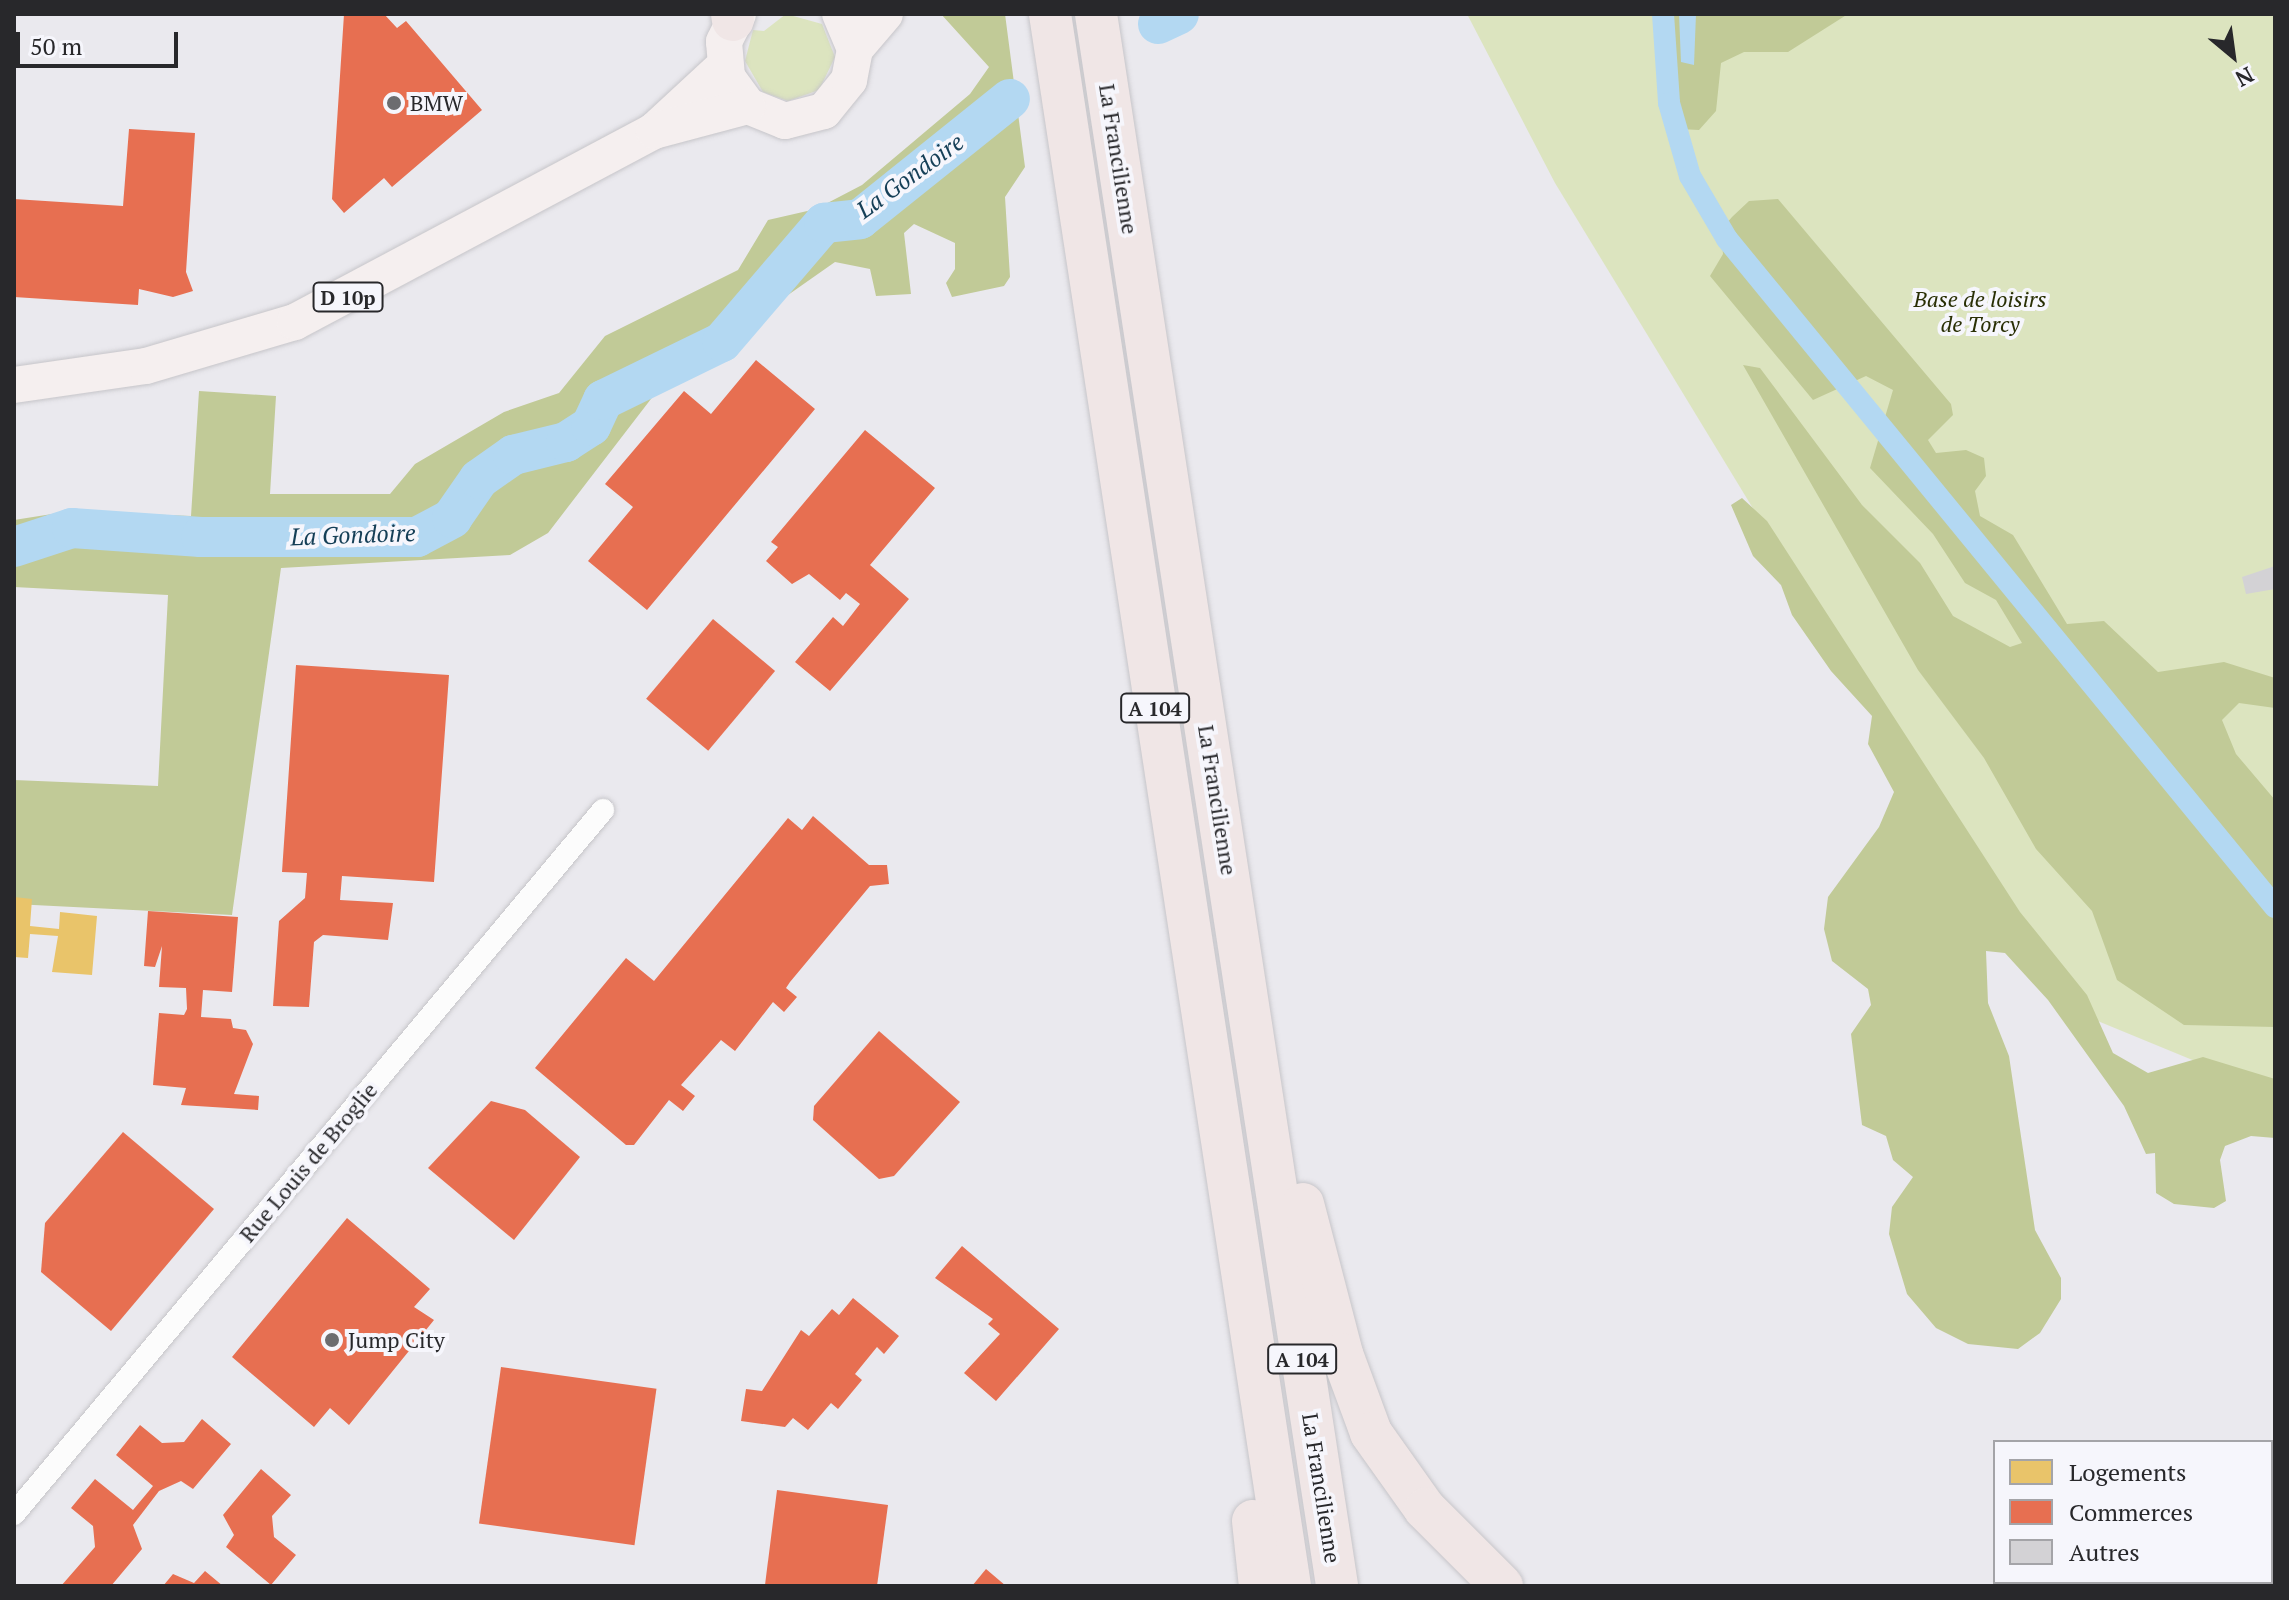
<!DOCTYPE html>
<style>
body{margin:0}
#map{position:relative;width:2289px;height:1600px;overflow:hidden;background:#eae9ee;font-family:"PT Serif",serif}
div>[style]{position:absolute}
.green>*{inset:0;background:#dce4bf}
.forest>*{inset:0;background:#c1ca97}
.water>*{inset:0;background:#b3d8f2}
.homes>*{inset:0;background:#e9c46a}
.shops>*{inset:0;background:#e76f51;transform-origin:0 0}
.canal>*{height:22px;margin:-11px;padding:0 11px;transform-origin:11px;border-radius:11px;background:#b3d8f2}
.river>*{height:40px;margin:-20px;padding:0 20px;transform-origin:20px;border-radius:20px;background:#b3d8f2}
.building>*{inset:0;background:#d3d2d5}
.roads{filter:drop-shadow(0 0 2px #c6c5c9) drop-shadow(0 0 2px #c6c5c9)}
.minor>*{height:22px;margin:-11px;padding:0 11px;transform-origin:11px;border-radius:11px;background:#fcfcfc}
.primary>*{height:36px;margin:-18px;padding:0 18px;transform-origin:18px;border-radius:18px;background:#f5efef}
.motorway>*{height:42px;margin:-21px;padding:0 21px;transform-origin:21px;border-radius:21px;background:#f0e6e6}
.dots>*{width:22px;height:22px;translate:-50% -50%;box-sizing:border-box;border:4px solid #f6f6fc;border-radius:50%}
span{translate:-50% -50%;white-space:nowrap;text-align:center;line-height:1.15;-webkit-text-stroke:8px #f6f6fc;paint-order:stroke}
.shield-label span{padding:2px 6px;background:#f6f6fc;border:2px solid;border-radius:6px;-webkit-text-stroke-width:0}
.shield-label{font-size:20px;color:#28282b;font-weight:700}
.poi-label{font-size:22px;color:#28282b}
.left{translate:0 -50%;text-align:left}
.street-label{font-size:22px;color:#28282b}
.park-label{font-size:22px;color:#292f05;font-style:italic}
.water-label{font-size:24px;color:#153f57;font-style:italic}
.frame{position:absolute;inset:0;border:16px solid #28282b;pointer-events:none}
.legend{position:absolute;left:1993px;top:1440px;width:280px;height:144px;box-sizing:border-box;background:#f6f6fc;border:2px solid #a4a4a8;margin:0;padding:10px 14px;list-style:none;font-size:24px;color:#28282b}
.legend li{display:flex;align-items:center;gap:16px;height:40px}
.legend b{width:40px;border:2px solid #a4a4a8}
.north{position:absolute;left:2193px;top:16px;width:80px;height:80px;-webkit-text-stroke:6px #f6f6fc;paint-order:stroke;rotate:151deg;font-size:22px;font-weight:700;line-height:32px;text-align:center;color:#28282b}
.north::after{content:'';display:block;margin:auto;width:28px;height:36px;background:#28282b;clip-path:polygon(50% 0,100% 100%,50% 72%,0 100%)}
.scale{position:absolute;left:16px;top:32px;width:162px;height:36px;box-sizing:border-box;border:4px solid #28282b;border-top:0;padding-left:10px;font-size:24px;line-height:28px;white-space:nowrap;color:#28282b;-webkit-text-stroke:6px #f6f6fc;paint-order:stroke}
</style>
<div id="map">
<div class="green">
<div style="clip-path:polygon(786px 14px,822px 24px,835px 57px,819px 90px,788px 101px,763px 92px,745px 61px,753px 30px,764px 31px)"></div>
<div style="clip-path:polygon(1467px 14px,2275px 14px,2275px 1094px,2088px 1017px,1816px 612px,1555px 183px)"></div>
</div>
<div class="forest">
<div style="clip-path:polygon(941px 14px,1005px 14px,1025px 167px,1005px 197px,1010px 277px,1004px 286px,952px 297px,946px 283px,955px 269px,955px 243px,914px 224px,904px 233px,911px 294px,876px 296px,870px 269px,835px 262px,664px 382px,548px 533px,510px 555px,281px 568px,232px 915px,14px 904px,14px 780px,158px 786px,168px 595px,14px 587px,14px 520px,71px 511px,191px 516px,199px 391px,276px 396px,270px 494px,390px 494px,415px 464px,504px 412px,559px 393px,605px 336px,738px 270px,768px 220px,816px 209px,862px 185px,970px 94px,989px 67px)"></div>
<div style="clip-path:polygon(1664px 14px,1848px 14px,1788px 52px,1744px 52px,1721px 63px,1716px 111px,1699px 130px,1680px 129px,1669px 103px)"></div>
<div style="clip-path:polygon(1778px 199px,1951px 404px,1953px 415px,1928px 440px,1936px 453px,1966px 450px,1984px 458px,1986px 476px,1975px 491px,1980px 516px,2013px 535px,2067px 624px,2104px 621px,2158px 672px,2224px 662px,2275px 678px,2275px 708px,2239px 703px,2222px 720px,2236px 754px,2275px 800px,2275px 1027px,2184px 1025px,2117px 980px,2092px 911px,2036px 849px,1984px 758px,1918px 670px,1743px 365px,1760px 368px,1862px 505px,1920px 563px,1953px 616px,2010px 647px,2022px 643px,1996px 600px,1965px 583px,1933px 534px,1870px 468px,1893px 390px,1866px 376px,1813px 400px,1710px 276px,1723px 254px,1721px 230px,1732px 217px,1749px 201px)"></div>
<div style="clip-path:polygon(1742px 498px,1767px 521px,2020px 912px,2087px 995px,2113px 1053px,2148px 1073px,2203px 1057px,2275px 1079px,2275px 1138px,2251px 1136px,2225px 1146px,2220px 1160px,2226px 1201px,2214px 1208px,2174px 1204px,2156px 1193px,2155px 1153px,2146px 1154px,2124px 1106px,2048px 1000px,2005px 953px,1986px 951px,1988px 1003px,2009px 1056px,2035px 1230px,2061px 1278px,2061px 1299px,2040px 1333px,2018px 1349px,1968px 1344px,1936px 1328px,1907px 1294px,1889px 1234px,1892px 1207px,1913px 1177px,1893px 1160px,1886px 1136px,1862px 1125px,1851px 1034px,1871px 1005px,1868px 989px,1832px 961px,1824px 929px,1828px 897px,1879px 827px,1894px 792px,1868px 744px,1872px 716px,1831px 671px,1792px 615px,1781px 585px,1753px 556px,1731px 505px)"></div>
</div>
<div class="water">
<div style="clip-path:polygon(1679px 14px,1696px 14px,1694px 65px,1681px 62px)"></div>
</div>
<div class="homes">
<div style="clip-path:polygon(14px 897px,32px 899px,30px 926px,59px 929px,60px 912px,97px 916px,92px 975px,52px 972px,58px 936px,30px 934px,28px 958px,14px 957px)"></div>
</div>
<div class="shops">
<div style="clip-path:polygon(344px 14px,384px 14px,397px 28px,406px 21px,482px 110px,392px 187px,384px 178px,344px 213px,332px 199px)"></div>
<div style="clip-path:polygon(129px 129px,195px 133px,186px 272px,193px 291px,173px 297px,139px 289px,138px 305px,14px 297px,14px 199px,123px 206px)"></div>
<div style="clip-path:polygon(756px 360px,815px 409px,647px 610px,588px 561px,633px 507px,605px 484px,684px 391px,711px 414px)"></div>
<div style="clip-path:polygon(865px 430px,935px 488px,870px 565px,909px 599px,830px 691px,795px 662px,833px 617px,843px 626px,860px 604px,846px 593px,840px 600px,809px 574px,792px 584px,766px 561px,778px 547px,771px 542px)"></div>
<div style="left:713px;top:619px;width:81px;height:104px;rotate:40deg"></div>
<div style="clip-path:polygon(296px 665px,449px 675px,434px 882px,342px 876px,340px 900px,393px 903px,388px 940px,323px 935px,314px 942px,309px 1007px,273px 1006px,279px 921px,305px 898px,307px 873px,282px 872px)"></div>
<div style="clip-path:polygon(813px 816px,869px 865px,887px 865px,889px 884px,870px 886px,790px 982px,786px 988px,797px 997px,784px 1012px,773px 1002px,735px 1051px,721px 1040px,681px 1085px,695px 1096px,683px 1111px,669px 1100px,634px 1145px,626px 1145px,535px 1068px,626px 958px,654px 981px,788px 818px,802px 830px)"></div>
<div style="clip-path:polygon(148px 911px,238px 917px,232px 992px,203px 990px,201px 1017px,231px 1019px,233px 1028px,246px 1030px,253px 1044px,234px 1094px,259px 1096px,258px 1110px,181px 1105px,186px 1088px,153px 1085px,159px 1013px,184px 1015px,187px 1009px,186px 988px,159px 987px,162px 946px,155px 967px,144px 966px)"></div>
<div style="clip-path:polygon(879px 1031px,960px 1102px,894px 1176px,879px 1179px,813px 1120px,814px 1106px)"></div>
<div style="clip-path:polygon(491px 1101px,525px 1110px,580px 1157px,514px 1240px,428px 1168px)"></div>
<div style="clip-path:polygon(123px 1132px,214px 1209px,111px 1331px,41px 1272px,45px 1223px)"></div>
<div style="clip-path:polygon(347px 1218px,430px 1289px,414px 1307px,434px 1320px,349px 1425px,330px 1408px,314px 1427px,232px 1357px)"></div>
<div style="clip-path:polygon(962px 1246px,1059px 1329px,996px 1401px,964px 1373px,1000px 1334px,988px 1324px,993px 1319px,935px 1278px)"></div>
<div style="clip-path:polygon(853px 1298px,899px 1336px,884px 1354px,877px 1347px,855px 1374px,862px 1380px,838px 1409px,831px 1403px,808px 1430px,793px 1418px,785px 1427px,741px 1421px,746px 1389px,762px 1391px,801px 1330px,809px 1336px,832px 1309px,839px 1315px)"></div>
<div style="left:501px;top:1367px;width:157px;height:158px;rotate:8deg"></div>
<div style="clip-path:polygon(202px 1419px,231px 1444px,193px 1489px,181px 1481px,159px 1491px,133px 1525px,142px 1549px,111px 1586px,61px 1586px,95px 1547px,93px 1526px,71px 1508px,95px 1479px,133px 1510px,153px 1486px,116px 1455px,140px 1425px,162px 1443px,184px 1442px)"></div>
<div style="clip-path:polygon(261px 1469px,291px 1495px,272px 1516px,274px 1537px,296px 1555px,271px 1585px,226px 1547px,234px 1535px,223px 1515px)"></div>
<div style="clip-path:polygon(777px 1490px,888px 1505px,877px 1586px,765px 1585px)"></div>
<div style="clip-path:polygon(986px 1569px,1006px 1586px,972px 1586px)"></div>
<div style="clip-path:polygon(205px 1571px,223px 1586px,163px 1586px,173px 1574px,194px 1583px)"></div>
</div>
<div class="canal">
<div style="left:1663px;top:14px;width:89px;rotate:86.1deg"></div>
<div style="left:1669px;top:103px;width:76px;rotate:74deg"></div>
<div style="left:1690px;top:176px;width:73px;rotate:59.6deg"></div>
<div style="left:1727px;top:239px;width:864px;rotate:50.64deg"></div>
</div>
<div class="river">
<div style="left:1158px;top:24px;width:23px;rotate:-25deg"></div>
<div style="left:14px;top:547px;width:61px;rotate:-18.1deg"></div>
<div style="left:72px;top:528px;width:129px;rotate:4deg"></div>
<div style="left:201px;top:537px;width:216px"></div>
<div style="left:417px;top:537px;width:40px;rotate:-28deg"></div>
<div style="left:452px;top:518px;width:47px;rotate:-55.3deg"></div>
<div style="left:479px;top:479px;width:42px;rotate:-35.2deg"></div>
<div style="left:513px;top:455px;width:55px;rotate:-13.8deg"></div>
<div style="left:566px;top:442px;width:30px;rotate:-33deg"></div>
<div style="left:591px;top:426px;width:29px;rotate:-65deg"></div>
<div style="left:603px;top:400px;width:132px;rotate:-26deg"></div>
<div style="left:722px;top:342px;width:157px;rotate:-49.4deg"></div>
<div style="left:824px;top:223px;width:36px;rotate:-6deg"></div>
<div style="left:860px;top:219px;width:192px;rotate:-38.7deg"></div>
</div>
<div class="building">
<div style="clip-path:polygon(2275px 566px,2275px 589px,2246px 594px,2242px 577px)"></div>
</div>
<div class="roads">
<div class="minor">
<div style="left:14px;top:1514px;width:918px;rotate:-50.08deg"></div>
</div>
<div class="primary">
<div style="left:738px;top:14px;width:31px;rotate:117deg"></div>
<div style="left:724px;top:42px;width:35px;rotate:85deg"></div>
<div style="left:727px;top:77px;width:36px;rotate:54deg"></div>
<div style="left:748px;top:106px;width:40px;rotate:22deg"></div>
<div style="left:785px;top:121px;width:40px;rotate:-14.4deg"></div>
<div style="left:824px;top:111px;width:40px;rotate:-51deg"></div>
<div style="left:849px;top:80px;width:32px;rotate:-79deg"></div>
<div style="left:855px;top:49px;width:38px;rotate:-113deg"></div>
<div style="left:855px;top:49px;width:46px;rotate:-49.4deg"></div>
<div style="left:655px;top:130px;width:94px;rotate:-42.8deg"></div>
<div style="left:14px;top:385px;width:133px;rotate:-8.2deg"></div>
<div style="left:146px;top:366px;width:155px;rotate:-16.5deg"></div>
<div style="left:295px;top:322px;width:407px;rotate:-28deg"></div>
<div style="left:654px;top:131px;width:97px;rotate:-14.9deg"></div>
</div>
<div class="motorway">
<div style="left:732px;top:14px;width:6px;rotate:81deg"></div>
<div style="left:1050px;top:14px;width:1590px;rotate:81.32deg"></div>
<div style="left:1096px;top:14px;width:1590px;rotate:81.28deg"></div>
<div style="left:1303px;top:1204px;width:155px;rotate:75.4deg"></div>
<div style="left:1342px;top:1354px;width:84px;rotate:69.8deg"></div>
<div style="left:1371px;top:1433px;width:93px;rotate:54.6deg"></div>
<div style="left:1425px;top:1509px;width:109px;rotate:45deg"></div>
<div style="left:1253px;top:1521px;width:65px;rotate:83.9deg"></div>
</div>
</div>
<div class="dots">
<div style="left:394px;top:103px;background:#6c6c6f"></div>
<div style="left:332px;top:1340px;background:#6c6c6f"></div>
</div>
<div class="shield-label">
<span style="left:348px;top:297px">D 10p</span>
<span style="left:1155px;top:708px">A 104</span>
<span style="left:1302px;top:1359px">A 104</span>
</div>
<div class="poi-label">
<span class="left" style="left:410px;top:103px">BMW</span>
<span class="left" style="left:348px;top:1340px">Jump City</span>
</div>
<div class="street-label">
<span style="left:1119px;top:159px;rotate:81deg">La Francilienne</span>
<span style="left:1218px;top:800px;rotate:81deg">La Francilienne</span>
<span style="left:308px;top:1162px;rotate:-50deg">Rue Louis de Broglie</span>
<span style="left:1322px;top:1488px;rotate:81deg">La Francilienne</span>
</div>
<div class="park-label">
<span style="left:1980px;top:311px">Base de loisirs<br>de Torcy</span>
</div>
<div class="water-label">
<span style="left:910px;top:176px;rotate:-36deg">La Gondoire</span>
<span style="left:353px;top:535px;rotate:-2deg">La Gondoire</span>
</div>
<div class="frame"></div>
<ul class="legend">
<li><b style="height:22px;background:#e9c46a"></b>Logements</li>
<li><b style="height:22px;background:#e76f51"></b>Commerces</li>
<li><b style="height:22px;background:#d3d2d5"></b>Autres</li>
</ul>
<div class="north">N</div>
<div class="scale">50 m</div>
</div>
